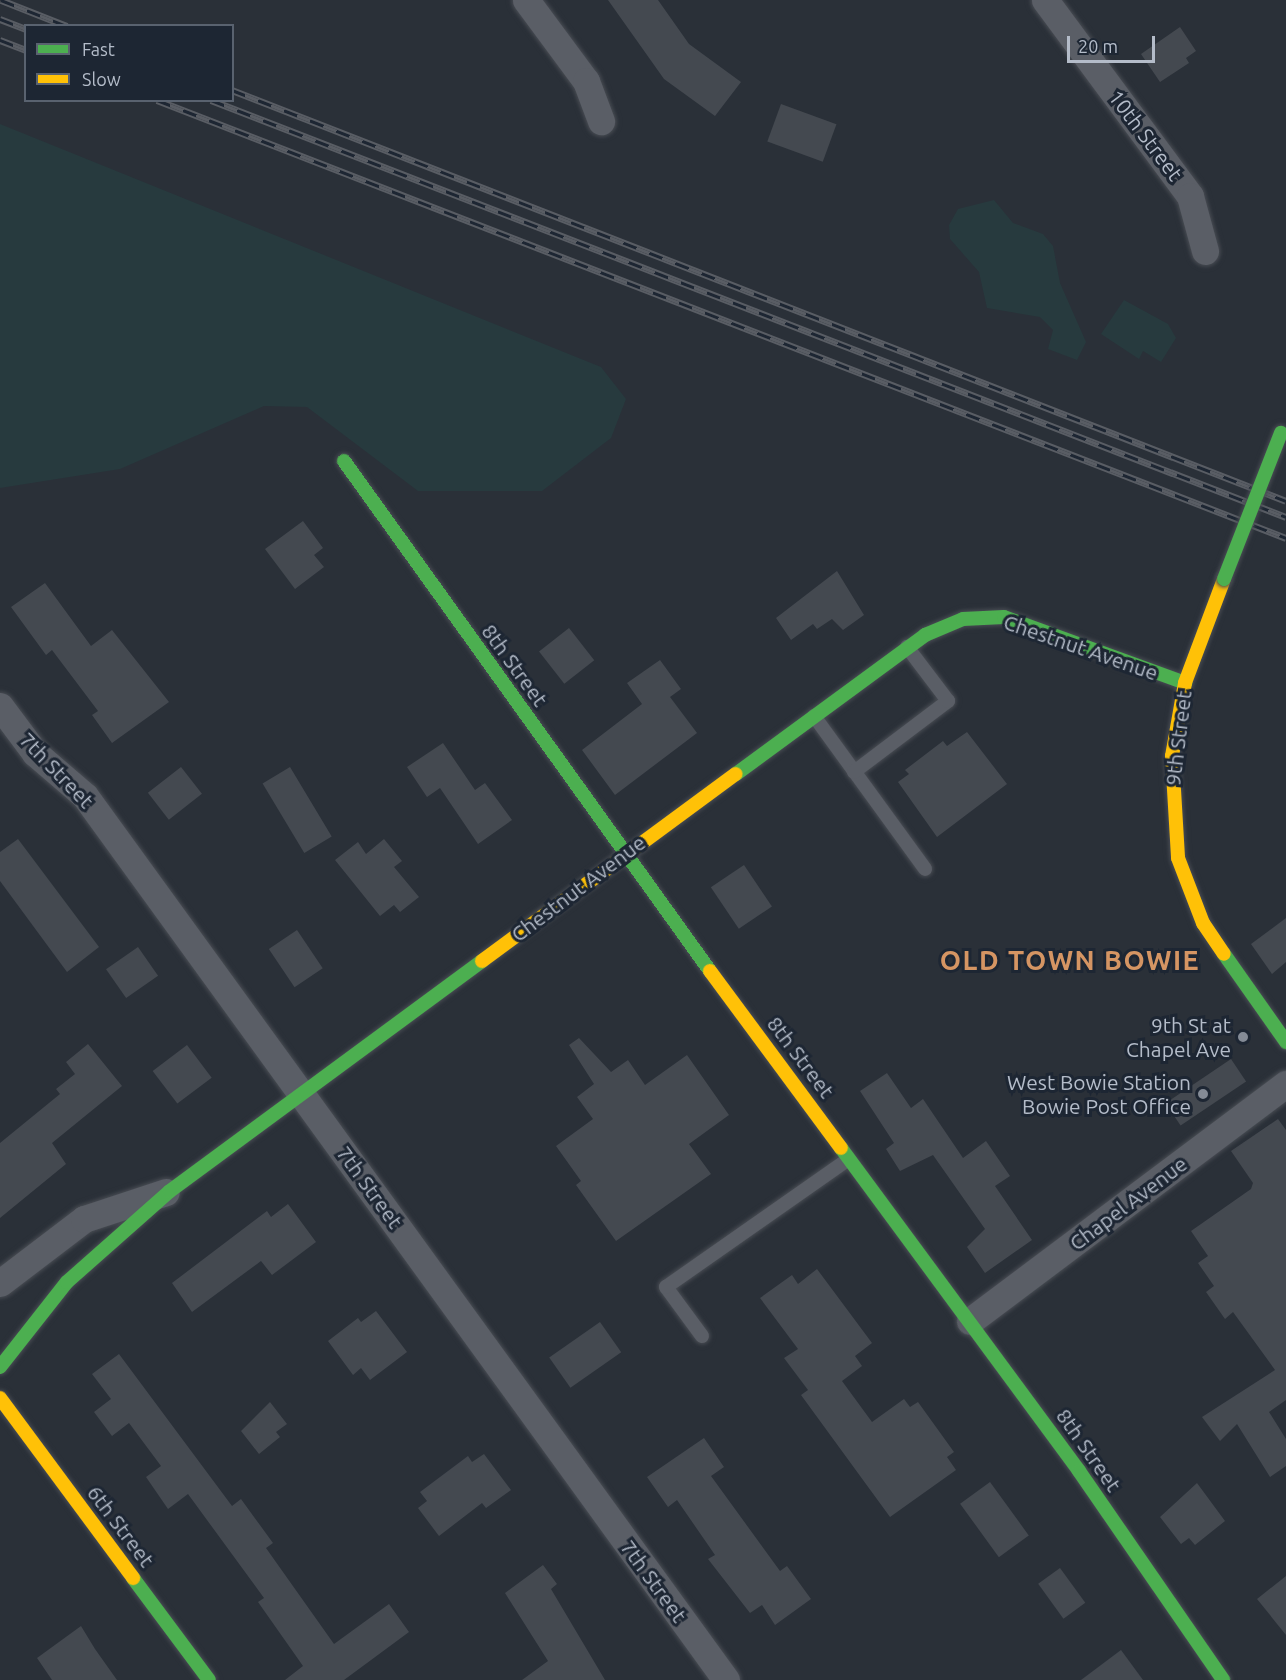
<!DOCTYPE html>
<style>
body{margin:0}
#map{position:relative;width:1286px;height:1680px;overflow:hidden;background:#2a3038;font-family:Ubuntu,sans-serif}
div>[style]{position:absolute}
.green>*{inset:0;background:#273a3e}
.building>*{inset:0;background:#444950;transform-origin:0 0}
.roads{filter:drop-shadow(0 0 2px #484c53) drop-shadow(0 0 2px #484c53)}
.lane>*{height:14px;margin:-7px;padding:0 7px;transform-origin:7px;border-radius:7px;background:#5a5e66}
.street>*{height:27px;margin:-13.5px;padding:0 13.5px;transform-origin:13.5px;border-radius:13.5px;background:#5a5e66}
.fast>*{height:14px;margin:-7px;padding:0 7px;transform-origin:7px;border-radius:7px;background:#4caf50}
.slow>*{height:14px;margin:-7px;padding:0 7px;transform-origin:7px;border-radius:7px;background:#ffc107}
.rail>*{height:7px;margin-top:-3.5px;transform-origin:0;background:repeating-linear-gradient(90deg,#1d2633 0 14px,#595d64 0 28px);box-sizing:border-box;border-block:2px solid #595d64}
.bridges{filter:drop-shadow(0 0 2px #484c53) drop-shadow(0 0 2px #484c53)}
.fast-bridge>*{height:14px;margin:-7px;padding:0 7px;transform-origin:7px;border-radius:7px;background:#4caf50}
.dots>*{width:16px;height:16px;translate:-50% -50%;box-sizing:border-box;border:3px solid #1d2633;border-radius:50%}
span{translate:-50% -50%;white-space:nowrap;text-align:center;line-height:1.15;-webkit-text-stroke:6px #1d2633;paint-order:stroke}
.street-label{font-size:21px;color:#b4bcc9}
.poi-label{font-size:21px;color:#b4bcc9}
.right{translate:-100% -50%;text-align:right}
.district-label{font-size:27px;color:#d59563;font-weight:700;letter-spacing:1.5px}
.legend{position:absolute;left:24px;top:24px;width:210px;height:78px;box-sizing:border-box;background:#1d2633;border:2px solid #59626f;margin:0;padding:8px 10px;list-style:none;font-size:18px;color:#b4bcc9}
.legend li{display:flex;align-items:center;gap:12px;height:30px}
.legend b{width:30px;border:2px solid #59626f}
.scale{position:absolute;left:1067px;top:36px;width:88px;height:27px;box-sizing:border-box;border:3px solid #b4bcc9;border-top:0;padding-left:8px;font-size:18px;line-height:21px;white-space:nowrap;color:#b4bcc9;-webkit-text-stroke:4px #1d2633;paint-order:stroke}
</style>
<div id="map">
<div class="green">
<div style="clip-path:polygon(0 124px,601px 367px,626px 399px,611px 438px,542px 491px,418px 491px,307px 407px,264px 406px,120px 469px,0 488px)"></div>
<div style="clip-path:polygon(994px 200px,1013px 223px,1043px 234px,1053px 246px,1060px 283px,1086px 342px,1077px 360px,1048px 349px,1053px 330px,1040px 317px,987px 308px,979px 272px,950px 239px,949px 225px,958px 209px)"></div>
<div style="clip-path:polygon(1124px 300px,1168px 324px,1176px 338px,1161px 362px,1143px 351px,1139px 359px,1101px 334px)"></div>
</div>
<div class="building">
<div style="clip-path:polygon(608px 0,658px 0,689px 44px,741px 82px,715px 116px,664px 79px)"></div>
<div style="clip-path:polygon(1180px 27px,1196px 51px,1186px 58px,1189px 63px,1160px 82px,1141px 54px)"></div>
<div style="left:781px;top:104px;width:59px;height:40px;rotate:20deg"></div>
<div style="clip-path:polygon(303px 521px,323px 548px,314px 555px,324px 567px,295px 589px,265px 549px)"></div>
<div style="clip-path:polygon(837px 571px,864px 615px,843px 630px,832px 619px,817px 629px,813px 624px,791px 640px,776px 618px)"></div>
<div style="clip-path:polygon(45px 583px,91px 646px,112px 630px,169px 702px,112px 743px,92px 715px,98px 711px,52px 650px,46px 655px,11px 607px)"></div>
<div style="left:569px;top:628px;width:41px;height:38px;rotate:52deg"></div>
<div style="clip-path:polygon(660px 660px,681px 689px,670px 697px,697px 733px,615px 795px,582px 750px,642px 704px,627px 683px)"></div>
<div style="clip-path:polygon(967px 732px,1007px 784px,937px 837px,898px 782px,909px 774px,905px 770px,943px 741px,947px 746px)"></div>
<div style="clip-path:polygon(443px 743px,475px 790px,485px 783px,512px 820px,478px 844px,440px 788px,427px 797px,407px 767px)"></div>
<div style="left:181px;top:767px;width:34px;height:42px;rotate:52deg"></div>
<div style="left:290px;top:767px;width:81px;height:32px;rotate:59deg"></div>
<div style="clip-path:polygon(18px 839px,99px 947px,67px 972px,0 881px,0 852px)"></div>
<div style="clip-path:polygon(384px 839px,402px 861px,394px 867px,419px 897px,400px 912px,394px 905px,380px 916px,335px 860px,358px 842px,366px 854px)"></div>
<div style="left:744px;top:865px;width:50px;height:40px;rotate:56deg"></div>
<div style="clip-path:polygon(1286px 918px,1286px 962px,1272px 974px,1251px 944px)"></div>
<div style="left:297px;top:930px;width:46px;height:34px;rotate:56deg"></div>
<div style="left:138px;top:947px;width:35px;height:39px;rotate:55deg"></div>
<div style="clip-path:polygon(579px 1038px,611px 1072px,628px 1060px,645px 1085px,687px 1055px,729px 1115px,689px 1144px,711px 1174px,616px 1241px,576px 1185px,581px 1181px,556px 1146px,593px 1119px,577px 1097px,594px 1084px,569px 1045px)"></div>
<div style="clip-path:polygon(88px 1044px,122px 1086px,52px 1143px,66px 1164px,0 1218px,0 1143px,60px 1094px,56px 1089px,75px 1074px,66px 1062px)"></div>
<div style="left:187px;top:1045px;width:41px;height:43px;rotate:53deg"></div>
<div style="left:1231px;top:1059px;width:27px;height:79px;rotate:56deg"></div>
<div style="clip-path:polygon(887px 1073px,911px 1108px,923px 1099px,963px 1158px,986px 1141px,1010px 1176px,995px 1186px,1032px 1240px,985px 1273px,967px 1247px,985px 1229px,933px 1155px,900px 1171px,886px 1149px,894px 1143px,860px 1091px)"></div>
<div style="clip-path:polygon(1278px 1119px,1286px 1130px,1286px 1400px,1269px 1412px,1286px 1439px,1286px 1466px,1270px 1477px,1237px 1424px,1220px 1441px,1202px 1417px,1275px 1370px,1233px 1312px,1225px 1319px,1206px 1292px,1214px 1286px,1198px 1263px,1208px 1256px,1191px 1231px,1251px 1189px,1253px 1183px,1231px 1151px)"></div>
<div style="clip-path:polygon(288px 1204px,316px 1242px,272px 1275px,261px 1261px,192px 1312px,172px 1283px,267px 1211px,271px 1217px)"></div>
<div style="clip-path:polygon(817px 1269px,872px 1343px,855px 1356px,862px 1366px,842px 1381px,872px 1422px,904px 1399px,910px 1407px,918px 1402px,954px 1452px,947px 1457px,956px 1470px,890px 1517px,801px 1395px,808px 1390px,784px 1358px,798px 1349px,760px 1298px,792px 1275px,798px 1284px)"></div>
<div style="clip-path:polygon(376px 1311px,407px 1352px,370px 1380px,361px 1368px,353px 1375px,328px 1341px,358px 1318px,361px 1322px)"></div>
<div style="left:600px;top:1322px;width:37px;height:62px;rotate:55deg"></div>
<div style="clip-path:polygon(119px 1354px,232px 1506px,241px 1499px,273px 1543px,266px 1548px,334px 1644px,389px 1604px,409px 1632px,344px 1680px,285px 1680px,303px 1666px,258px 1602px,264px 1598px,188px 1494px,168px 1509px,146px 1477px,161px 1466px,129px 1423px,112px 1436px,94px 1412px,111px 1399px,92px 1374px)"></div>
<div style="clip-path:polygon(270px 1402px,287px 1424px,276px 1432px,280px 1437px,259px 1454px,241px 1431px)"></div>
<div style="clip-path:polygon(704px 1438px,724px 1467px,711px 1476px,780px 1571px,787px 1566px,811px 1599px,775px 1625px,762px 1605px,750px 1613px,708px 1559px,715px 1555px,677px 1500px,668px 1507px,647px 1477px)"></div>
<div style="clip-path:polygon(484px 1454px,511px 1490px,486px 1508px,482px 1503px,439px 1536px,418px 1508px,427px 1501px,420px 1492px,468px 1456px,472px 1462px)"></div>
<div style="left:990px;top:1482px;width:66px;height:37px;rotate:54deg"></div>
<div style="clip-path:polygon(1197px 1483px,1225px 1521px,1195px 1545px,1189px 1538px,1181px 1544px,1160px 1517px)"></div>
<div style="clip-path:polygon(543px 1565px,557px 1584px,551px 1589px,605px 1680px,522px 1680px,548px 1661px,505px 1593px)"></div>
<div style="left:1060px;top:1568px;width:43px;height:27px;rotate:54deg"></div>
<div style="clip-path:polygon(1286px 1576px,1286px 1635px,1257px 1599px)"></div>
<div style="clip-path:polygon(81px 1626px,95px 1649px,117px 1680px,52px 1680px,37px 1658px)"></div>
<div style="clip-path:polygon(1121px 1650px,1143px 1680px,1081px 1680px)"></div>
</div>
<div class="roads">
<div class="lane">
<div style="left:814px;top:716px;width:189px;rotate:54deg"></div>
<div style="left:854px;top:772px;width:118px;rotate:-37.1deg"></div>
<div style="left:948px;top:701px;width:68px;rotate:-127.2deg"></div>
<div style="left:702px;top:1336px;width:61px;rotate:-126.3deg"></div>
<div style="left:666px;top:1287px;width:223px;rotate:-35deg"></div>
</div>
<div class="street">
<div style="left:526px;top:0;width:101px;rotate:53.5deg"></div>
<div style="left:586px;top:81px;width:43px;rotate:69.4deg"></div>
<div style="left:1045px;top:0;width:244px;rotate:53.5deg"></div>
<div style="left:1190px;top:196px;width:57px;rotate:74.7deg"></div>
<div style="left:0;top:706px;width:59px;rotate:53.3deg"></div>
<div style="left:35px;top:753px;width:66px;rotate:40.7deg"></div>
<div style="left:85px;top:796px;width:1092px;rotate:54.05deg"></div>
<div style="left:0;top:1283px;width:106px;rotate:-37.3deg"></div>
<div style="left:84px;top:1219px;width:86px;rotate:-18.2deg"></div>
<div style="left:970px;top:1321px;width:395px;rotate:-36.9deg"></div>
</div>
<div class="fast">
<div style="left:344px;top:461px;width:628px;rotate:54.33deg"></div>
<div style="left:736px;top:774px;width:235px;rotate:-36.3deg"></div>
<div style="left:925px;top:635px;width:41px;rotate:-22.8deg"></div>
<div style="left:963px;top:619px;width:41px;rotate:-2.8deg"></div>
<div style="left:1004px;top:617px;width:193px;rotate:20deg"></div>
<div style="left:1224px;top:954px;width:108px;rotate:54.8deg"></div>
<div style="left:841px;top:1148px;width:401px;rotate:53.6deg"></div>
<div style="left:1079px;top:1471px;width:254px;rotate:55.4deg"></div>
<div style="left:0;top:1367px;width:108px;rotate:-51.8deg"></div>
<div style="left:67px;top:1282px;width:137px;rotate:-41.5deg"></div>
<div style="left:170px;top:1191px;width:388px;rotate:-36.4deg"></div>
<div style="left:133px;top:1578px;width:127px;rotate:53.3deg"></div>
</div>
<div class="slow">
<div style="left:1224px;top:579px;width:111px;rotate:110.6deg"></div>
<div style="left:1185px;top:683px;width:74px;rotate:100.1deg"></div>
<div style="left:1172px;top:756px;width:102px;rotate:86.6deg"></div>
<div style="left:1178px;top:858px;width:70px;rotate:69deg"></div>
<div style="left:1203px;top:923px;width:37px;rotate:56deg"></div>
<div style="left:482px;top:961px;width:315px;rotate:-36.4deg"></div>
<div style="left:710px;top:971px;width:220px;rotate:53.5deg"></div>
<div style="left:0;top:1398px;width:224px;rotate:53.5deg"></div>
</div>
</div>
<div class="rail">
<div style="left:1px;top:0;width:71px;rotate:21.5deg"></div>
<div style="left:0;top:19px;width:28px;rotate:21deg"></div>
<div style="left:0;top:40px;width:28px;rotate:21deg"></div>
<div style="left:232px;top:90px;width:1131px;rotate:21.3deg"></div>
<div style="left:157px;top:100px;width:1211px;rotate:21.2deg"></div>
<div style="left:211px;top:100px;width:1153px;rotate:21.2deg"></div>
</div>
<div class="bridges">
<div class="fast-bridge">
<div style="left:1224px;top:579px;width:157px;rotate:-68.7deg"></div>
</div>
</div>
<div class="dots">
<div style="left:1243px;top:1037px;background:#848b96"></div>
<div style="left:1203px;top:1094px;background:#848b96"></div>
</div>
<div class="street-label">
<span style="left:1146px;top:135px;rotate:53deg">10th Street</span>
<span style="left:1081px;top:647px;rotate:19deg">Chestnut Avenue</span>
<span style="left:515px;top:665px;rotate:54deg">8th Street</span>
<span style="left:1178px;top:738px;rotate:-83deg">9th Street</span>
<span style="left:57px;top:770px;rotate:46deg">7th Street</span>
<span style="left:578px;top:888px;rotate:-37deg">Chestnut Avenue</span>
<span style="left:801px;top:1057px;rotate:53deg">8th Street</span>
<span style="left:370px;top:1187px;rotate:54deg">7th Street</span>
<span style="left:1128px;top:1203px;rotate:-37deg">Chapel Avenue</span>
<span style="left:1089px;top:1450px;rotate:55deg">8th Street</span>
<span style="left:121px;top:1526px;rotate:53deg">6th Street</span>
<span style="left:654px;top:1581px;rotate:54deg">7th Street</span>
</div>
<div class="poi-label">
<span class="right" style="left:1231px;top:1037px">9th St at<br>Chapel Ave</span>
<span class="right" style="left:1191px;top:1094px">West Bowie Station<br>Bowie Post Office</span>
</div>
<div class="district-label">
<span style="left:1070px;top:961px">OLD TOWN BOWIE</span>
</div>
<ul class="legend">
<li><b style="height:8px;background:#4caf50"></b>Fast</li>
<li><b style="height:8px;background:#ffc107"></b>Slow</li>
</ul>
<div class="scale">20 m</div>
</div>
